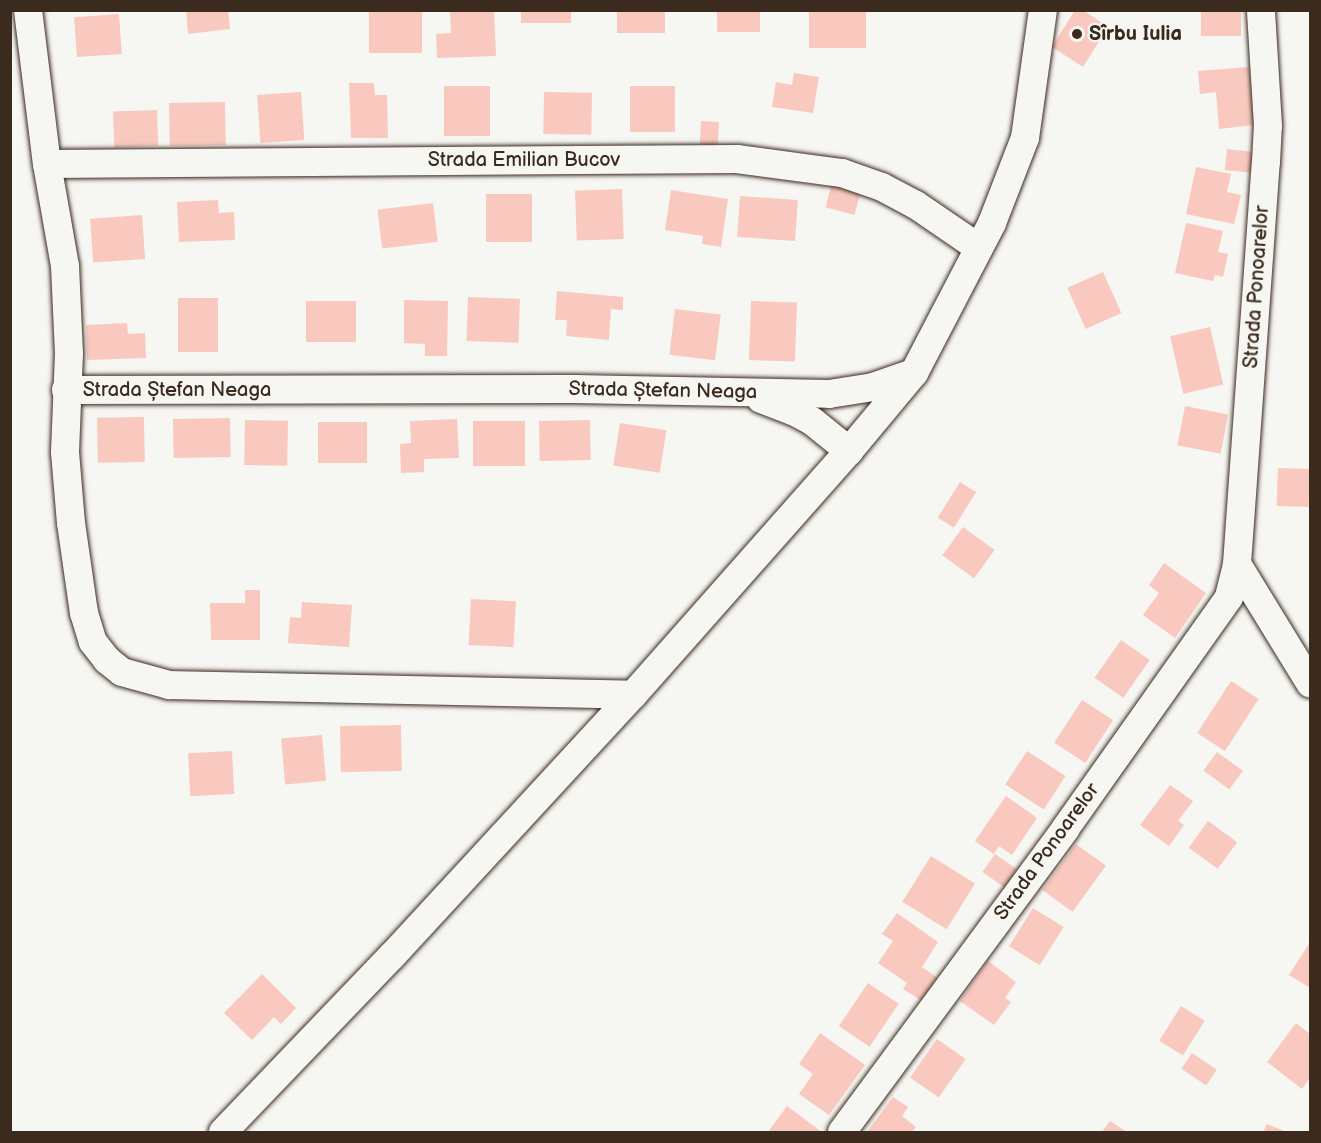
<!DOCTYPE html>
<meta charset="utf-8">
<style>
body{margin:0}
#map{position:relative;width:1321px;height:1143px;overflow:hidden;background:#f6f6f2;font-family:"Balsamiq Sans",sans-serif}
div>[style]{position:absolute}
.building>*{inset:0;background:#f9c9bf;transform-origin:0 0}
.roads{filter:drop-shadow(0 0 2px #3b2a1e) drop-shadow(0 0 2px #3b2a1e)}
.minor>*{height:28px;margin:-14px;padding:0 14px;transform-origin:14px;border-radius:14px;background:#f6f6f2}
.dots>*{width:16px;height:16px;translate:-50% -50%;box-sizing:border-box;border:3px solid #f6f6f2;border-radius:50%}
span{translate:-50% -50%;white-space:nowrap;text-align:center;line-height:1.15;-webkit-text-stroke:4.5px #f6f6f2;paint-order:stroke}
.poi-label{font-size:20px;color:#3b2a1e;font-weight:700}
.left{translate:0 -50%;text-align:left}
.street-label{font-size:20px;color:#3b2a1e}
.frame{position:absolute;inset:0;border:12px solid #3b2a1e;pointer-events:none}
</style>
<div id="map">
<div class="building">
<div style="clip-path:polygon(186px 10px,228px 10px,230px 29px,188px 34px)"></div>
<div style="left:369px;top:10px;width:53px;height:43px"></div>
<div style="clip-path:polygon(450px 10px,494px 10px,496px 56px,437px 58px,436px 34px,451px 33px)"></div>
<div style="left:521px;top:10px;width:50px;height:13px"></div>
<div style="left:617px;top:10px;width:48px;height:23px"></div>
<div style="left:717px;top:10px;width:43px;height:22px"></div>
<div style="left:809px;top:10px;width:57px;height:38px"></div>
<div style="clip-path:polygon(1075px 10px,1083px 10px,1108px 27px,1083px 67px,1052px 47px)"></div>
<div style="left:1201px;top:10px;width:40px;height:26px"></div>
<div style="left:119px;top:14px;width:40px;height:45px;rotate:86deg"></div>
<div style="clip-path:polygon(1249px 67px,1255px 125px,1219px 129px,1216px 92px,1200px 94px,1198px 71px)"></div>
<div style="clip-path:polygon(794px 73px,819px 77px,813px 113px,772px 107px,776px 82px,792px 85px)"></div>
<div style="clip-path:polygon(349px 83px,374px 83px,375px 95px,387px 95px,388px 138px,351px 138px)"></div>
<div style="left:444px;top:86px;width:46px;height:50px"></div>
<div style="left:630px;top:86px;width:45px;height:46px"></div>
<div style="left:301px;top:92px;width:48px;height:44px;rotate:86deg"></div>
<div style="left:544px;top:92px;width:48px;height:42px;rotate:1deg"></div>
<div style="left:225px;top:102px;width:43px;height:56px;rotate:89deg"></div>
<div style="left:157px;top:110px;width:36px;height:44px;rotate:88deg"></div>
<div style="left:701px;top:121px;width:18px;height:24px;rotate:3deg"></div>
<div style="left:1227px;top:149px;width:30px;height:21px;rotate:6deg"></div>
<div style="clip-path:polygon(1196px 167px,1231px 174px,1227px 192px,1241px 195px,1234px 224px,1186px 214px)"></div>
<div style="left:832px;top:183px;width:30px;height:25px;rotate:15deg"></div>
<div style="left:622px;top:189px;width:50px;height:47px;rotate:88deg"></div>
<div style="clip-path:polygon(671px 190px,728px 199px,721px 247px,702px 244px,703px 236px,665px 230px)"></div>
<div style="left:532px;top:194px;width:48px;height:46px;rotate:90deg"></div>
<div style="left:740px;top:196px;width:58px;height:41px;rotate:4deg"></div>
<div style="clip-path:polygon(218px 200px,219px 213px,234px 212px,235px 240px,179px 242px,177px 202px)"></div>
<div style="left:433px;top:203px;width:39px;height:56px;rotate:83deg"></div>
<div style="left:142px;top:215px;width:44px;height:52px;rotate:86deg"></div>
<div style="clip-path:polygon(1186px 223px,1223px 231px,1218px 252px,1228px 254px,1223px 277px,1215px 275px,1213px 281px,1175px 273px)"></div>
<div style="left:1103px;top:272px;width:45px;height:39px;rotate:66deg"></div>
<div style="clip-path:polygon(557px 291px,623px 297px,623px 310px,611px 309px,609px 340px,566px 336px,567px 320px,555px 320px)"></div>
<div style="left:468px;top:297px;width:52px;height:44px;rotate:2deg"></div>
<div style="left:178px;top:298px;width:40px;height:54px"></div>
<div style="clip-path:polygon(404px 300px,448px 301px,447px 356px,425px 356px,425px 344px,404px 343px)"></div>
<div style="left:306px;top:301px;width:50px;height:41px"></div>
<div style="left:751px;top:301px;width:46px;height:59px;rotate:2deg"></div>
<div style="left:675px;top:309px;width:46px;height:46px;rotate:7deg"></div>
<div style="clip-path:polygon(127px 323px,128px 334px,145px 333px,146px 358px,87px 360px,86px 325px)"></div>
<div style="left:1210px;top:327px;width:59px;height:41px;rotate:77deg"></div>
<div style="left:1185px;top:406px;width:44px;height:40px;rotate:11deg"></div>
<div style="left:144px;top:417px;width:45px;height:47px;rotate:89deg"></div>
<div style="left:230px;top:418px;width:39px;height:57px;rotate:89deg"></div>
<div style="clip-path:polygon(457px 419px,459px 458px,424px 459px,424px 472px,401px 473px,400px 444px,411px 443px,410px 421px)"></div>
<div style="left:245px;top:420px;width:43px;height:45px;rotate:1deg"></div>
<div style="left:590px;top:420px;width:40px;height:51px;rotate:89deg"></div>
<div style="left:525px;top:421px;width:45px;height:52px;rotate:90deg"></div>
<div style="left:318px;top:422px;width:49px;height:41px"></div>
<div style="left:620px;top:423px;width:47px;height:43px;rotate:9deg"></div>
<div style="left:1278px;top:468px;width:32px;height:38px;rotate:2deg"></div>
<div style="left:960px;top:482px;width:19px;height:42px;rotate:32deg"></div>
<div style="left:963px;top:527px;width:39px;height:35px;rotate:36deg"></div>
<div style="clip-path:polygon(1164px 563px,1206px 593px,1175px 638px,1143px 615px,1159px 593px,1149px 585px)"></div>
<div style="clip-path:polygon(245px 590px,260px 590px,260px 640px,211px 640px,210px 603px,245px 603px)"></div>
<div style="left:471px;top:599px;width:45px;height:46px;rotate:3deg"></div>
<div style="clip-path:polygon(302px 602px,352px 605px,349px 647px,288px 643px,290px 617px,301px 618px)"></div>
<div style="left:1121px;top:640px;width:35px;height:46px;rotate:35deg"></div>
<div style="left:1231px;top:681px;width:33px;height:62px;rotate:33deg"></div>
<div style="left:1082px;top:700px;width:37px;height:51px;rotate:33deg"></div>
<div style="left:401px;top:725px;width:46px;height:61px;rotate:89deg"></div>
<div style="left:322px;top:735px;width:46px;height:41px;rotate:85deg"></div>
<div style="left:232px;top:751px;width:43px;height:44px;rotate:87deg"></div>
<div style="left:1027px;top:751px;width:46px;height:40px;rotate:33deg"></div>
<div style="left:1217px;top:752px;width:32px;height:23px;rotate:36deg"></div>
<div style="clip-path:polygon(1170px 785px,1193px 801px,1178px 821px,1184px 825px,1169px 846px,1140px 825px)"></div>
<div style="clip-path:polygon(1006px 796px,1037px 818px,1012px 855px,999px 846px,994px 854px,975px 841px)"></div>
<div style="left:1208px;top:821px;width:36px;height:33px;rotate:36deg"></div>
<div style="left:1076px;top:844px;width:37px;height:57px;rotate:36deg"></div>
<div style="left:995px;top:854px;width:28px;height:22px;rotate:35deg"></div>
<div style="left:931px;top:856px;width:52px;height:54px;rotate:32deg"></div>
<div style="left:1033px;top:908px;width:36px;height:45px;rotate:32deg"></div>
<div style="clip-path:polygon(897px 913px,938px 942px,922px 967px,939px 979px,924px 1002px,903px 989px,907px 983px,878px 963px,893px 941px,882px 934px)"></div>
<div style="clip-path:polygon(1310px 942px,1310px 988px,1289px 975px)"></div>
<div style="clip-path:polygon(988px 961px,1016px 982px,1005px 998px,1011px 1002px,994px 1025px,960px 1001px)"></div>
<div style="clip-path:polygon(262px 974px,296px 1008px,281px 1024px,274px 1017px,252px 1040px,224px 1013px)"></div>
<div style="left:868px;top:983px;width:37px;height:52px;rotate:34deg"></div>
<div style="left:1181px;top:1006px;width:28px;height:41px;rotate:32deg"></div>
<div style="clip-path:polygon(1296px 1023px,1310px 1034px,1310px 1078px,1302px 1089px,1267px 1062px)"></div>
<div style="clip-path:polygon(820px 1033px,865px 1065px,829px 1115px,799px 1094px,813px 1074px,799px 1064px)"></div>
<div style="left:937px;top:1039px;width:35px;height:47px;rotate:35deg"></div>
<div style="left:1192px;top:1053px;width:30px;height:19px;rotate:34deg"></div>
<div style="clip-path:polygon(893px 1097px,908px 1107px,902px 1116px,916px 1127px,912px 1132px,867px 1132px)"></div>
<div style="clip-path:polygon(787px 1106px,822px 1132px,768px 1132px)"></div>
<div style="clip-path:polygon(1110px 1121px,1127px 1132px,1102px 1132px)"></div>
<div style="clip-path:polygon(1267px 1124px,1287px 1132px,1263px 1132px)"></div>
</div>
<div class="roads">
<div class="minor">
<div style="left:28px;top:10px;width:155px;rotate:83deg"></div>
<div style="left:47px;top:164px;width:104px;rotate:80deg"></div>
<div style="left:65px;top:266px;width:87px;rotate:87.4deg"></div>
<div style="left:69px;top:353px;width:99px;rotate:92.3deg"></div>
<div style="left:65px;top:452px;width:71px;rotate:85.2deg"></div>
<div style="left:71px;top:523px;width:91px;rotate:81.8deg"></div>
<div style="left:84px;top:613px;width:30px;rotate:73deg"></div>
<div style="left:93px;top:642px;width:23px;rotate:52deg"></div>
<div style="left:107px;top:660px;width:19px;rotate:39deg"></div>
<div style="left:122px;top:672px;width:49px;rotate:15.5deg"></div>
<div style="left:169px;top:685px;width:464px;rotate:1.2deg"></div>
<div style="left:47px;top:164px;width:690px;rotate:-0.42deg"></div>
<div style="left:737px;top:159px;width:106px;rotate:7.6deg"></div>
<div style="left:842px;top:173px;width:42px;rotate:19.3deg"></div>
<div style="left:882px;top:187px;width:38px;rotate:28deg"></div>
<div style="left:916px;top:205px;width:76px;rotate:34.3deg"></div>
<div style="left:66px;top:390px;width:509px;rotate:-0.11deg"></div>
<div style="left:575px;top:389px;width:254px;rotate:1.1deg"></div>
<div style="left:829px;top:394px;width:45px;rotate:-9deg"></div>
<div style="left:873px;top:387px;width:42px;rotate:-19.3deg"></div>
<div style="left:761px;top:399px;width:34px;rotate:21deg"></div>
<div style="left:793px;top:411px;width:21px;rotate:28deg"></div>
<div style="left:812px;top:421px;width:48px;rotate:39deg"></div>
<div style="left:1237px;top:564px;width:140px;rotate:58.5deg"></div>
<div style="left:223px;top:1132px;width:244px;rotate:-46.2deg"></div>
<div style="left:392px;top:956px;width:355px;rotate:-47.3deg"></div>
<div style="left:633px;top:695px;width:326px;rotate:-48.5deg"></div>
<div style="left:849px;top:451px;width:102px;rotate:-50.2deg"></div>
<div style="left:914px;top:373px;width:169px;rotate:-62.5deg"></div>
<div style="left:992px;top:223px;width:91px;rotate:-68.8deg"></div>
<div style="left:1025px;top:138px;width:129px;rotate:-82deg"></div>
<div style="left:842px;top:1132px;width:376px;rotate:-53.6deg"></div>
<div style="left:1065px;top:829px;width:284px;rotate:-54.7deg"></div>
<div style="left:1229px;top:597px;width:34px;rotate:-76deg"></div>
<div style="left:1237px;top:564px;width:403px;rotate:-85.9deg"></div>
<div style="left:1266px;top:162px;width:36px;rotate:-87deg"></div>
<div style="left:1268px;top:126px;width:116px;rotate:-93.5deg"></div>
</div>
</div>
<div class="dots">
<div style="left:1077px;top:34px;background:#3b2a1e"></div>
</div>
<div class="poi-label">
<span class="left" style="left:1089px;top:34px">Sîrbu Iulia</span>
</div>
<div class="street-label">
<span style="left:524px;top:160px">Strada Emilian Bucov</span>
<span style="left:1257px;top:287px;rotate:-86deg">Strada Ponoarelor</span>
<span style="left:177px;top:390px">Strada Ștefan Neaga</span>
<span style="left:663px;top:391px;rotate:1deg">Strada Ștefan Neaga</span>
<span style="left:1047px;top:852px;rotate:-54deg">Strada Ponoarelor</span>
</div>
<div class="frame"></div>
</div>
